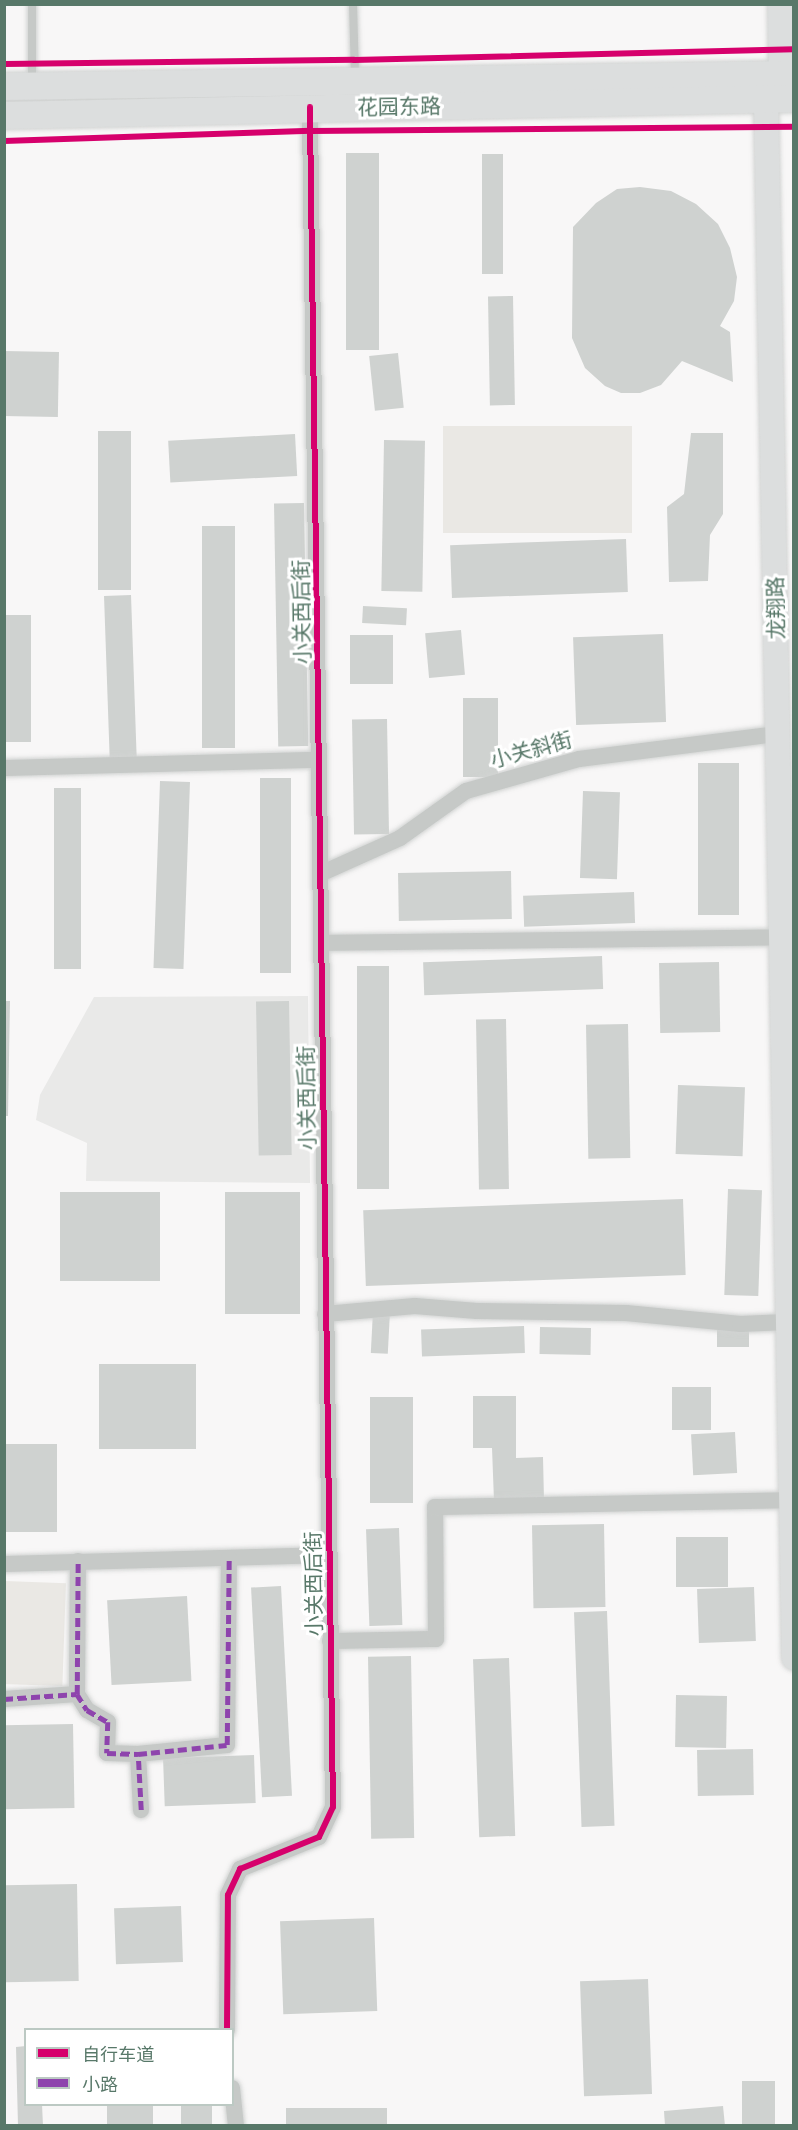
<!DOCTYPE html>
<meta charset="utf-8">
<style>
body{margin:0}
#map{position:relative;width:798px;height:2130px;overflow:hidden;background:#f8f7f7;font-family:"Noto Sans","Noto Sans SC",sans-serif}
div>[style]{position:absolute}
.built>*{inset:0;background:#e9e9e8}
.green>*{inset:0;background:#eae8e4;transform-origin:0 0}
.building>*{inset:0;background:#cfd2d0;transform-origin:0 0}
.roads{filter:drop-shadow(0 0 2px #d1d3d2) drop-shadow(0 0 2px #d1d3d2)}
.lane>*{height:8px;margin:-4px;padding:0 4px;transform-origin:4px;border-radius:4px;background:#c6c9c7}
.street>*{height:16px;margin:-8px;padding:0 8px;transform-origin:8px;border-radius:8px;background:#c6c9c7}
.secondary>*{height:24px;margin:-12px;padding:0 12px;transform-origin:12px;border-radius:12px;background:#dcdede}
.primary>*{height:27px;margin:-13.5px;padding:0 13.5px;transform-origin:13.5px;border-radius:13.5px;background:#dcdede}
.quiet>*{height:4.5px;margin-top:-2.25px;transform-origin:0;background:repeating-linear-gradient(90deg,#8e44ad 0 9px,transparent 0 13.5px)}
.cycleway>*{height:6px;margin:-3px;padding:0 3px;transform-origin:3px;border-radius:3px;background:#d6006c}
span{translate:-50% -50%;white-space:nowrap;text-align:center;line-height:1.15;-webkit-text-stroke:6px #fff;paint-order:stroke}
.street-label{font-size:21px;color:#587869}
.frame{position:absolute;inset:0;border:6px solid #587869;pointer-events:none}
.legend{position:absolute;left:24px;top:2028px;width:210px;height:78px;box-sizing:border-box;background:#fff;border:2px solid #bcc9c3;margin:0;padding:8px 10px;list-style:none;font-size:18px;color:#587869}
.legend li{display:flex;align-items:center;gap:12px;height:30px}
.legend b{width:30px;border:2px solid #bcc9c3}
</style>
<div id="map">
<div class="built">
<div style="clip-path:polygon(308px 996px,310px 1183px,86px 1181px,87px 1143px,36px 1120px,40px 1095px,94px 997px)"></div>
</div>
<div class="green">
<div style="left:443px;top:426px;width:189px;height:107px"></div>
<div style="left:5px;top:1581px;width:61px;height:103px;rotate:2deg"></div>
</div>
<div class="building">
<div style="left:346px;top:153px;width:33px;height:197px"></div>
<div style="left:482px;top:154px;width:21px;height:120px"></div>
<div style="clip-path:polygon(640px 187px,671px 191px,696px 204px,718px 224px,730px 248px,737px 277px,734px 301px,720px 326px,730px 332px,733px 382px,682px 361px,661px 385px,640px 393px,621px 393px,605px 386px,585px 368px,572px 338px,573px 227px,596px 203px,617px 189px)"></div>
<div style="left:513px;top:296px;width:109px;height:25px;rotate:89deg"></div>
<div style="left:4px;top:351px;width:55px;height:65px;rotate:1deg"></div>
<div style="left:398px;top:353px;width:55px;height:29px;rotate:84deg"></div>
<div style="left:131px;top:431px;width:159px;height:33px;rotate:90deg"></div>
<div style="clip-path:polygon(691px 433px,723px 433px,723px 514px,710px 535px,708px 581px,669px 582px,667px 507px,684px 494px)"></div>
<div style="left:295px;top:434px;width:42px;height:127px;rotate:87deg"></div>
<div style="left:384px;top:440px;width:41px;height:151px;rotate:1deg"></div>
<div style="left:304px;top:503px;width:243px;height:30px;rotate:89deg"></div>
<div style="left:202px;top:526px;width:33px;height:222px"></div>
<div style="left:626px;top:539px;width:53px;height:176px;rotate:88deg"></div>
<div style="left:131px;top:595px;width:163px;height:27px;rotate:88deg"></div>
<div style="left:363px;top:606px;width:44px;height:17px;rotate:3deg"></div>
<div style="left:4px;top:615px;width:27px;height:127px"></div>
<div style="left:461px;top:630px;width:45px;height:36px;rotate:85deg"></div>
<div style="left:663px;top:634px;width:88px;height:90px;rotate:88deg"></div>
<div style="left:350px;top:635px;width:43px;height:49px"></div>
<div style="left:463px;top:698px;width:35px;height:79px"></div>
<div style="left:387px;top:719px;width:115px;height:35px;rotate:89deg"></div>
<div style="left:698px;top:763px;width:41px;height:152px"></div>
<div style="left:291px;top:778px;width:195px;height:31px;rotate:90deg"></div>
<div style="left:160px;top:781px;width:30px;height:187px;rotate:2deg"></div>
<div style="left:54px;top:788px;width:27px;height:181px"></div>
<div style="left:583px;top:791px;width:37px;height:87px;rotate:2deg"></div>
<div style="left:511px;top:871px;width:48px;height:113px;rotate:89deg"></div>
<div style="left:634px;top:892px;width:31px;height:111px;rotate:88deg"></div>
<div style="left:602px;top:956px;width:33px;height:179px;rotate:88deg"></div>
<div style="left:719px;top:962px;width:70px;height:60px;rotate:89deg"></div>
<div style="left:357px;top:966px;width:32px;height:223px"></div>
<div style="clip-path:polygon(4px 1001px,10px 1001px,8px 1116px,4px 1116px)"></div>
<div style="left:289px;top:1001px;width:154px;height:33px;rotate:89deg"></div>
<div style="left:506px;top:1019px;width:170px;height:30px;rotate:89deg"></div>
<div style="left:628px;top:1024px;width:134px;height:42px;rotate:89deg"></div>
<div style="left:678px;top:1085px;width:67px;height:69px;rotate:2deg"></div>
<div style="left:728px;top:1189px;width:34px;height:106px;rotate:2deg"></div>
<div style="left:60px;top:1192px;width:100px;height:89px"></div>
<div style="left:300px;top:1192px;width:122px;height:75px;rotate:90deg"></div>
<div style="left:683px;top:1199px;width:76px;height:320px;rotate:88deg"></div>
<div style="left:373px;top:1311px;width:17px;height:42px;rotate:3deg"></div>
<div style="left:717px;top:1324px;width:32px;height:23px"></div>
<div style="left:524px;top:1326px;width:27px;height:103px;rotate:88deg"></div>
<div style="left:540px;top:1327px;width:51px;height:27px;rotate:1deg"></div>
<div style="left:99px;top:1364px;width:97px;height:85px"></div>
<div style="left:672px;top:1387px;width:39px;height:43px"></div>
<div style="clip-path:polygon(473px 1396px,516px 1396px,516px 1458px,543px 1457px,544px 1500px,494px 1501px,492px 1448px,473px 1448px)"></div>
<div style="left:370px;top:1397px;width:43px;height:106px"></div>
<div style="left:735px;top:1432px;width:41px;height:44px;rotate:87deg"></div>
<div style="left:4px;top:1444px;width:53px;height:88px"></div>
<div style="left:604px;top:1524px;width:83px;height:72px;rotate:89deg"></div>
<div style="left:399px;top:1528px;width:97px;height:33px;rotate:88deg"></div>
<div style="left:676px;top:1537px;width:52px;height:50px"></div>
<div style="left:281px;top:1586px;width:210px;height:30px;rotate:87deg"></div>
<div style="left:754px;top:1587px;width:54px;height:57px;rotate:88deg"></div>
<div style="left:187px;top:1596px;width:85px;height:80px;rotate:87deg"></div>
<div style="left:607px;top:1611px;width:215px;height:33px;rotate:88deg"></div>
<div style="left:411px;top:1656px;width:182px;height:43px;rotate:89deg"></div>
<div style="left:509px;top:1658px;width:178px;height:36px;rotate:88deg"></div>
<div style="left:676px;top:1695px;width:51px;height:52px;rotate:1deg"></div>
<div style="left:73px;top:1724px;width:84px;height:69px;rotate:89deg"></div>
<div style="left:753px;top:1749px;width:46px;height:56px;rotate:89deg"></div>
<div style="left:254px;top:1755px;width:48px;height:91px;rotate:88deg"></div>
<div style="left:77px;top:1884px;width:97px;height:73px;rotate:89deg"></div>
<div style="left:181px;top:1906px;width:56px;height:67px;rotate:88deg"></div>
<div style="left:374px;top:1918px;width:93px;height:94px;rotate:88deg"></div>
<div style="left:648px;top:1979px;width:115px;height:68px;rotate:88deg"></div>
<div style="clip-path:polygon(26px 2046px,26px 2104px,42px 2104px,43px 2126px,18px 2126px,16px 2047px)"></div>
<div style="left:742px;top:2081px;width:33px;height:45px"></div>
<div style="left:107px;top:2104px;width:46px;height:22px"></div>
<div style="left:181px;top:2104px;width:31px;height:22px"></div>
<div style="clip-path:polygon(723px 2106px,725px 2126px,665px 2126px,664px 2111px)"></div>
<div style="left:387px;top:2108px;width:18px;height:101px;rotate:90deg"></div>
</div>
<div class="roads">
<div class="lane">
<div style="left:353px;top:4px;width:72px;rotate:88.4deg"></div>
<div style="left:32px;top:82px;width:78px;rotate:-90deg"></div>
</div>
<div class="street">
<div style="left:4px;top:768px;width:315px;rotate:-1.5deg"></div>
<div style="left:320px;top:874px;width:88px;rotate:-24.2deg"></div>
<div style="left:400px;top:838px;width:81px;rotate:-35.5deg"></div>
<div style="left:466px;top:791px;width:117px;rotate:-15.8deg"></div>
<div style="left:579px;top:759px;width:200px;rotate:-7.2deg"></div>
<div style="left:321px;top:943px;width:460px;rotate:-0.7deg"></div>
<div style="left:325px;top:1314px;width:90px;rotate:-5.1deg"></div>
<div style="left:415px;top:1306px;width:62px;rotate:4.6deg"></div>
<div style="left:477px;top:1311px;width:149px;rotate:0.8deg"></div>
<div style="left:626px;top:1313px;width:115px;rotate:5.5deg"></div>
<div style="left:740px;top:1324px;width:47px;rotate:-2.4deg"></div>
<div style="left:4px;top:1564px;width:325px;rotate:-1.6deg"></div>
<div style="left:330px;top:1641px;width:106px;rotate:-1.1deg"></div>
<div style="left:436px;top:1639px;width:132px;rotate:-90.4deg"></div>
<div style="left:435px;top:1507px;width:355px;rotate:-1.1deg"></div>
<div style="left:77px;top:1694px;width:133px;rotate:-89.6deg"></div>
<div style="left:4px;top:1699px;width:73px;rotate:-3.9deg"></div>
<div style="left:77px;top:1694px;width:19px;rotate:58deg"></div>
<div style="left:87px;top:1710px;width:24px;rotate:30deg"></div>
<div style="left:108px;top:1722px;width:31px;rotate:92deg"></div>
<div style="left:107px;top:1753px;width:31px;rotate:2deg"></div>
<div style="left:141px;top:1810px;width:56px;rotate:-93.1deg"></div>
<div style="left:138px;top:1754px;width:89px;rotate:-5.8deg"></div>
<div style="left:227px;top:1745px;width:187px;rotate:-89.4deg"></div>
<div style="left:227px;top:2030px;width:135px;rotate:-89.6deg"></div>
<div style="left:228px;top:1895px;width:29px;rotate:-65deg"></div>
<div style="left:240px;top:1869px;width:85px;rotate:-22.1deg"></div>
<div style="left:319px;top:1837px;width:33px;rotate:-65deg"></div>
<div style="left:333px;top:1807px;width:1700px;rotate:-90.78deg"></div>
<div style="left:232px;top:2088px;width:38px;rotate:84deg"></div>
</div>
<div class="secondary">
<div style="left:780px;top:4px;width:70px;rotate:89.2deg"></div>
<div style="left:781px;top:74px;width:29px;rotate:121deg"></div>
<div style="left:766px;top:99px;width:1559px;rotate:88.97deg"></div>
</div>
<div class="primary">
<div style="left:4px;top:86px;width:790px;rotate:-0.87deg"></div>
<div style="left:4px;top:115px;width:790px;rotate:-1.23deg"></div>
</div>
</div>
<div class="quiet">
<div style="left:77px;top:1694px;width:133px;rotate:-89.6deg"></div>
<div style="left:4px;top:1699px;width:73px;rotate:-3.9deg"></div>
<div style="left:77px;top:1694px;width:19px;rotate:58deg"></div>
<div style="left:87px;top:1710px;width:24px;rotate:30deg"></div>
<div style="left:108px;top:1722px;width:31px;rotate:92deg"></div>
<div style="left:107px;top:1753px;width:31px;rotate:2deg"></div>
<div style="left:141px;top:1810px;width:56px;rotate:-93.1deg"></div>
<div style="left:138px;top:1754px;width:89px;rotate:-5.8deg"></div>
<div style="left:227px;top:1745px;width:187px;rotate:-89.4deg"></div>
</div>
<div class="cycleway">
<div style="left:4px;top:64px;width:350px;rotate:-0.7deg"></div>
<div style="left:354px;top:60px;width:440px;rotate:-1.4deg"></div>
<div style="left:4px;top:141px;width:307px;rotate:-1.9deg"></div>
<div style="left:311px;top:131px;width:483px;rotate:-0.5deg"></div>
<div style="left:227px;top:2030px;width:135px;rotate:-89.6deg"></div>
<div style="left:228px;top:1895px;width:29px;rotate:-65deg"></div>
<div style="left:240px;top:1869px;width:85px;rotate:-22.1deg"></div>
<div style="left:319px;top:1837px;width:33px;rotate:-65deg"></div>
<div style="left:333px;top:1807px;width:1700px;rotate:-90.78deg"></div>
</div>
<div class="street-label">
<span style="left:399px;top:106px;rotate:-1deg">花园东路</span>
<span style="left:775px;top:608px;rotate:-91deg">龙翔路</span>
<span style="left:301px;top:612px;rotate:-91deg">小关西后街</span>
<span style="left:531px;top:749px;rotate:-15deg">小关斜街</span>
<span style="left:306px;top:1098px;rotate:-91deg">小关西后街</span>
<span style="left:313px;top:1584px;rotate:-91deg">小关西后街</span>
</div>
<div class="frame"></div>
<ul class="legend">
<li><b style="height:8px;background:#d6006c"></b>自行车道</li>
<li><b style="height:8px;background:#8e44ad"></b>小路</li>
</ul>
</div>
